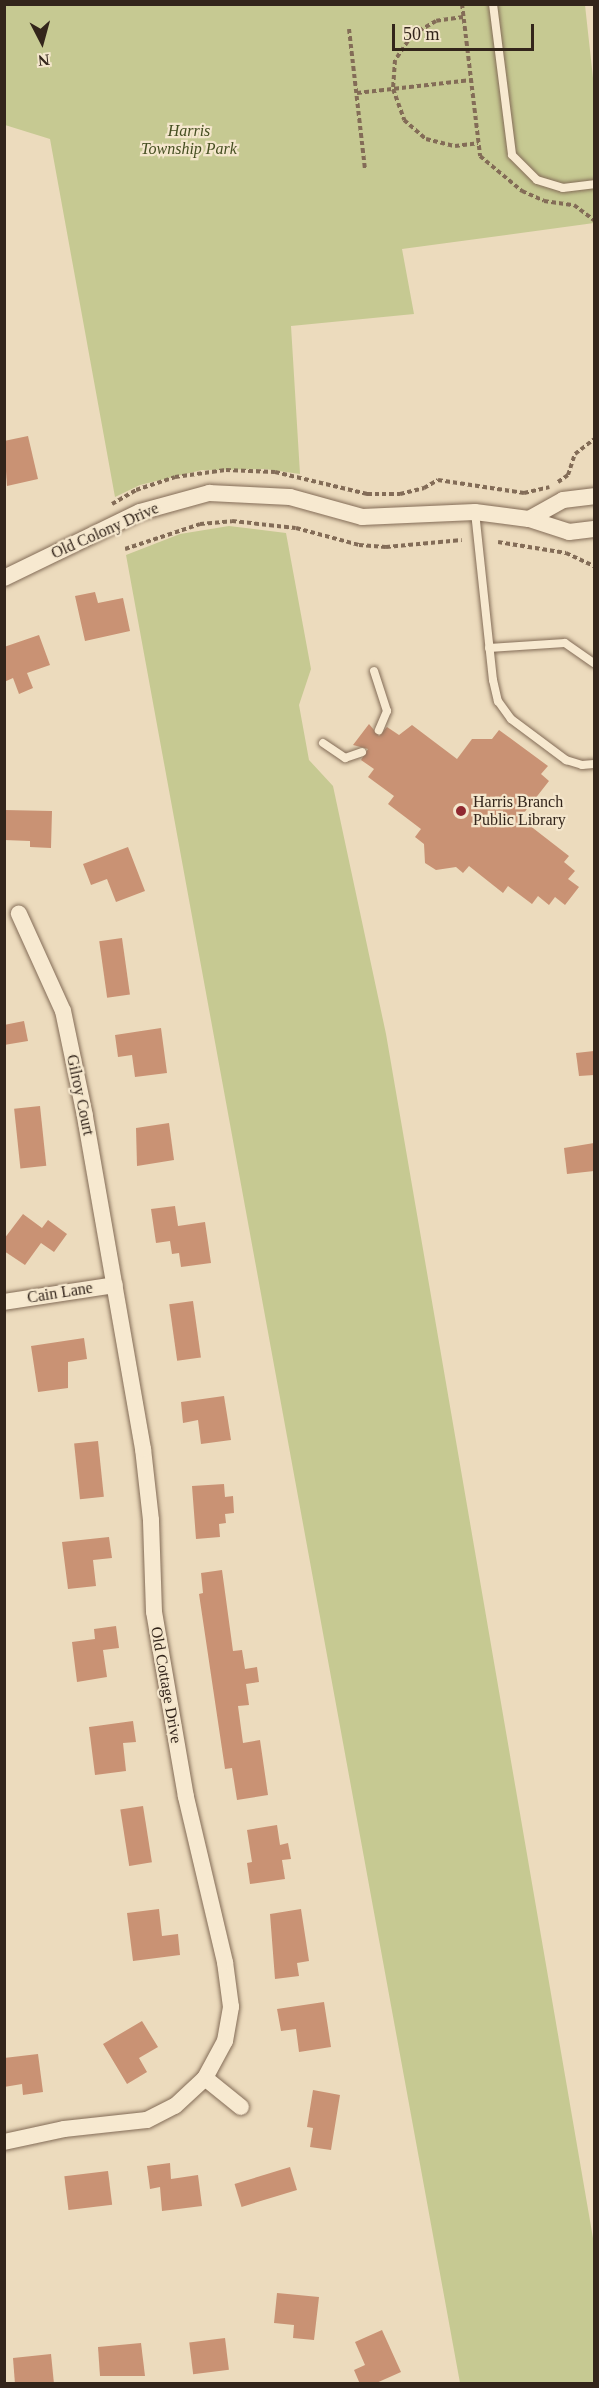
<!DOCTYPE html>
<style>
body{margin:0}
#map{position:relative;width:599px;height:2388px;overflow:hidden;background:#ecdbbd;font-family:Georgia,serif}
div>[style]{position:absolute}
.green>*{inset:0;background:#c6c992}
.building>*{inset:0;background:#c99274;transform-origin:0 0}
.path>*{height:4px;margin-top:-2px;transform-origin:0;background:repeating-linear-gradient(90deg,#836c57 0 4.5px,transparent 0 7.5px)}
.roads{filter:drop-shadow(0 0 2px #836c57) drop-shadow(0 0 2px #836c57)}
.lane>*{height:8px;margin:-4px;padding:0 4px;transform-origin:4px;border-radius:4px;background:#f7e9d0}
.street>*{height:16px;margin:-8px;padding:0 8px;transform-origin:8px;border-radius:8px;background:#f7e9d0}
.dots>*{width:16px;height:16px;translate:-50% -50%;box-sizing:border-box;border:3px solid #f4e6cc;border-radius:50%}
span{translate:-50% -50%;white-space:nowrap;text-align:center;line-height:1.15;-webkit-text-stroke:4.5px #f4e6cc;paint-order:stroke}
.park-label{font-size:16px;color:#464f22;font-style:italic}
.street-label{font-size:16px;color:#33251b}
.poi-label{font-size:16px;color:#33251b}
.left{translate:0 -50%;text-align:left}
.frame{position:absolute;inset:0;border:6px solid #33251b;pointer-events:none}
.north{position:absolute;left:12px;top:12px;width:60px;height:60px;-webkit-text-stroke:4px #f4e6cc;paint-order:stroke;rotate:174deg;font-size:16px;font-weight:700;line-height:24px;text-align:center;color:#33251b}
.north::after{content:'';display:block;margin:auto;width:21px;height:27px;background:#33251b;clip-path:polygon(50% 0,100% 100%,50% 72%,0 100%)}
.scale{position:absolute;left:392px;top:24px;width:142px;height:27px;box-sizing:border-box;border:3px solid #33251b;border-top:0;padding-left:8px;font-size:18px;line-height:21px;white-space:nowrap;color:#33251b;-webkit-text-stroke:4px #f4e6cc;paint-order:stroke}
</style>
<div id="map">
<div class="green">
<div style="clip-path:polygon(4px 5px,585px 5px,594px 87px,594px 223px,402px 249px,414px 314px,291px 326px,300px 474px,265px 469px,202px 470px,140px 485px,115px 497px,50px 139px,5px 125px)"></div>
<div style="clip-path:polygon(229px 526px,286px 533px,311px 669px,299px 705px,309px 760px,333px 786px,386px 1034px,594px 2244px,594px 2383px,460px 2383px,126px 555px,180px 534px)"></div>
</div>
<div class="building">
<div style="clip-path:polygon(28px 436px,38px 479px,7px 486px,4px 441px)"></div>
<div style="clip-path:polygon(95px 592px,98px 603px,123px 598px,130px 631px,85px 641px,75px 596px)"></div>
<div style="clip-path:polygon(39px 635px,50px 665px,27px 673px,33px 688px,19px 694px,13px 678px,4px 682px,4px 647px)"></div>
<div style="clip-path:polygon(369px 724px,379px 736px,387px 727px,399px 735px,412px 725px,457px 759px,472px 739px,492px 739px,499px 730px,548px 766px,541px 774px,549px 781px,520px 818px,569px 856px,564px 862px,575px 871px,568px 879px,579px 887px,565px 905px,555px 897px,549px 905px,538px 896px,532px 904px,508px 886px,503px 893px,469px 866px,463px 873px,456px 867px,436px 870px,425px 863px,424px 844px,415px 837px,421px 829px,388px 804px,394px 796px,368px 777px,374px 769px,361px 760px,368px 749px,353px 745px)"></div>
<div style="clip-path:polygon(4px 810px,52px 811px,51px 848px,30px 847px,30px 841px,4px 840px)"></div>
<div style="clip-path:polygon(128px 847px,145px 891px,116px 902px,107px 879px,91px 885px,83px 864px)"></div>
<div style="left:122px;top:938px;width:57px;height:23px;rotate:82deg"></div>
<div style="clip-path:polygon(24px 1021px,28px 1041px,4px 1045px,4px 1025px)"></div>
<div style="clip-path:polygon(161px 1028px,167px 1073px,135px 1077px,132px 1055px,118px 1057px,115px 1035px)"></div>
<div style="clip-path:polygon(594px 1051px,594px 1075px,579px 1076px,576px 1053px)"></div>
<div style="left:40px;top:1106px;width:60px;height:26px;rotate:84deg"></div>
<div style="clip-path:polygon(169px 1123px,174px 1160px,137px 1166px,136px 1128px)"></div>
<div style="clip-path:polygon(594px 1143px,594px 1171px,567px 1174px,564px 1148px)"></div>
<div style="clip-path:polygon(175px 1206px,178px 1226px,205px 1222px,211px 1263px,181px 1267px,179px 1253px,172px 1254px,170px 1241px,156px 1243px,151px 1209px)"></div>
<div style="clip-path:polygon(23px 1214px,42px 1228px,48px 1220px,67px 1234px,54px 1252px,41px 1243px,25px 1265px,4px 1251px,4px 1239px)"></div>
<div style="left:193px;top:1301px;width:57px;height:24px;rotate:82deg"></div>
<div style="clip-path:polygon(84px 1338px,87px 1359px,68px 1362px,68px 1388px,38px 1392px,31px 1346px)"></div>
<div style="clip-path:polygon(224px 1396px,231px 1440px,201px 1444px,198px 1420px,183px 1423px,181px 1402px)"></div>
<div style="left:98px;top:1441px;width:56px;height:24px;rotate:84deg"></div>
<div style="clip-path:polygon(224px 1484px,225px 1497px,233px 1496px,234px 1513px,225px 1514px,226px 1523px,219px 1524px,220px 1537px,196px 1539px,192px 1486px)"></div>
<div style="clip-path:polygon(109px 1537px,112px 1558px,93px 1560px,96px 1586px,68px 1589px,62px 1542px)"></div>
<div style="clip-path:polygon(222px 1570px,233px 1651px,242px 1650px,245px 1669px,257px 1667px,259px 1682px,246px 1684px,249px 1705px,238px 1706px,243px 1743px,260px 1740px,268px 1795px,237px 1800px,232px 1768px,225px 1769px,199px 1594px,203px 1593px,201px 1573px)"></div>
<div style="clip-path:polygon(116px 1626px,119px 1648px,103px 1650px,107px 1677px,77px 1682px,72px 1642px,95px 1639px,94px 1629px)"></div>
<div style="clip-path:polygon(133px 1721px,136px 1742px,123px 1743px,126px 1771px,95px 1775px,89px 1727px)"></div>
<div style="left:143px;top:1806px;width:57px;height:23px;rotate:81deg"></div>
<div style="clip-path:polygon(277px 1825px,280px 1845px,288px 1843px,291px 1859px,282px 1860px,285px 1879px,250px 1884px,247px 1863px,252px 1862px,247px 1830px)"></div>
<div style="clip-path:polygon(159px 1909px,162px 1936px,178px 1934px,180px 1955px,133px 1961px,127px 1913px)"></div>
<div style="clip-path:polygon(301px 1909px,309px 1961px,297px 1963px,299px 1976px,275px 1979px,270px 1914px)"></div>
<div style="clip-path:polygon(324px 2002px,331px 2047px,299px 2052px,296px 2029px,281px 2031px,277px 2009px)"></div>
<div style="clip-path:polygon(142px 2021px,158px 2047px,139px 2058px,147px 2072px,127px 2084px,103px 2044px)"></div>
<div style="clip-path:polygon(38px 2054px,43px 2092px,23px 2095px,22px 2084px,4px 2087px,4px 2058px)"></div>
<div style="clip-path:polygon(313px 2090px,340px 2095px,331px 2150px,310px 2147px,313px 2128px,307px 2127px)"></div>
<div style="clip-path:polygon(170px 2163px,171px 2179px,198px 2175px,202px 2206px,162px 2211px,160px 2187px,150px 2189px,147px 2166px)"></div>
<div style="left:290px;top:2167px;width:24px;height:58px;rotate:73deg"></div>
<div style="left:108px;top:2171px;width:34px;height:44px;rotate:83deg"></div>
<div style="clip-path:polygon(277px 2293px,319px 2297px,314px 2340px,293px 2338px,294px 2325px,274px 2323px)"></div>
<div style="clip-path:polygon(382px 2330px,401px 2372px,374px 2384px,360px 2384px,354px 2370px,365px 2365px,355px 2342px)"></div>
<div style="left:225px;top:2338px;width:32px;height:36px;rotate:83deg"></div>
<div style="clip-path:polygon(141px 2343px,145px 2376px,100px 2376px,98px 2347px)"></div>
<div style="clip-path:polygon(51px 2354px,54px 2384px,15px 2384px,13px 2358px)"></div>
</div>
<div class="path">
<div style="left:462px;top:4px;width:153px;rotate:83.2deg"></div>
<div style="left:480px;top:156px;width:55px;rotate:39.8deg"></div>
<div style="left:522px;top:191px;width:24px;rotate:24deg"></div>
<div style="left:544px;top:201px;width:30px;rotate:8deg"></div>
<div style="left:574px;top:205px;width:25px;rotate:37deg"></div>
<div style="left:463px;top:17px;width:27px;rotate:172deg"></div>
<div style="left:436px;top:21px;width:28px;rotate:150deg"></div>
<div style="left:412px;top:35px;width:30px;rotate:124deg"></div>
<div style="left:395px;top:60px;width:29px;rotate:94deg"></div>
<div style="left:393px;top:89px;width:33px;rotate:70deg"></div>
<div style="left:404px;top:120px;width:29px;rotate:41deg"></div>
<div style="left:426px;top:139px;width:30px;rotate:14deg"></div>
<div style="left:455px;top:146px;width:23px;rotate:-7deg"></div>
<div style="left:349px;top:29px;width:141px;rotate:83.5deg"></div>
<div style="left:357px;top:93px;width:115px;rotate:-6.5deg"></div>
<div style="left:558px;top:482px;width:12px;rotate:-35deg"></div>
<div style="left:568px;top:475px;width:22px;rotate:-72deg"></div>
<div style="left:575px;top:454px;width:24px;rotate:-38deg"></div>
<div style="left:112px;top:504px;width:28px;rotate:-30deg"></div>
<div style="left:136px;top:490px;width:41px;rotate:-18.4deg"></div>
<div style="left:175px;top:477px;width:51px;rotate:-7.8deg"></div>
<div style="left:226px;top:470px;width:49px;rotate:2.3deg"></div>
<div style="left:275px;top:472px;width:95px;rotate:13.4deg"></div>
<div style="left:367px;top:494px;width:33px"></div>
<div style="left:400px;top:494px;width:25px;rotate:-14deg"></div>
<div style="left:424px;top:488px;width:16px;rotate:-30deg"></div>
<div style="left:438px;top:480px;width:87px;rotate:8.6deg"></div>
<div style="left:524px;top:493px;width:26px;rotate:-13deg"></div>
<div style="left:498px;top:542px;width:69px;rotate:9.2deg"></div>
<div style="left:566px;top:553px;width:31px;rotate:25deg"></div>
<div style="left:125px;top:549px;width:79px;rotate:-18.4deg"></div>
<div style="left:200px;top:524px;width:32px;rotate:-5deg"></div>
<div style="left:232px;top:521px;width:64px;rotate:6.2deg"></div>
<div style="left:296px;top:528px;width:65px;rotate:15.1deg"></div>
<div style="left:359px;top:545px;width:27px;rotate:4deg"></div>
<div style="left:386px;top:547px;width:76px;rotate:-5.3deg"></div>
</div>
<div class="roads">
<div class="lane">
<div style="left:493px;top:4px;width:152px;rotate:82.8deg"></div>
<div style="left:512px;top:155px;width:35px;rotate:45deg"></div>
<div style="left:537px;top:180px;width:27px;rotate:17deg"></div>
<div style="left:563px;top:188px;width:31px;rotate:-7deg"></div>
<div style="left:475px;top:512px;width:169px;rotate:83.9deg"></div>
<div style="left:493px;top:680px;width:22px;rotate:77deg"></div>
<div style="left:498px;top:701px;width:22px;rotate:54deg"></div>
<div style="left:511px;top:719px;width:69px;rotate:36.7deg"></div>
<div style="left:566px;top:760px;width:17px;rotate:17deg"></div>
<div style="left:582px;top:765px;width:12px;rotate:-5deg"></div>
<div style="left:489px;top:648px;width:76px;rotate:-3.8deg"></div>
<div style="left:565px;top:643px;width:35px;rotate:35deg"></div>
<div style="left:374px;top:671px;width:42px;rotate:72deg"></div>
<div style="left:387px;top:711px;width:21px;rotate:113deg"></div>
<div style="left:323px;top:743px;width:27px;rotate:34deg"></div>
<div style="left:345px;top:758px;width:18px;rotate:-19deg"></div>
</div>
<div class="street">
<div style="left:529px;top:519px;width:39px;rotate:-29deg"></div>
<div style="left:563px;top:500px;width:31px;rotate:-7deg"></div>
<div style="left:4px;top:578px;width:151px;rotate:-25.9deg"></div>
<div style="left:140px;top:512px;width:72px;rotate:-15.4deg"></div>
<div style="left:209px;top:493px;width:81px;rotate:2.8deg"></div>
<div style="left:290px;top:497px;width:75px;rotate:15.5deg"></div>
<div style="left:362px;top:517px;width:113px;rotate:-2.5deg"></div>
<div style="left:475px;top:512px;width:54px;rotate:7.4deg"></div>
<div style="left:529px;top:519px;width:42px;rotate:18deg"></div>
<div style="left:569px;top:532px;width:25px;rotate:-7deg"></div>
<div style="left:4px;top:1302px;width:112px;rotate:-8.7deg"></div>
<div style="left:205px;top:2078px;width:46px;rotate:38.9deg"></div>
<div style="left:4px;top:2142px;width:61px;rotate:-12.2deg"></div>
<div style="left:64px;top:2129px;width:83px;rotate:-6.2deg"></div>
<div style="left:147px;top:2120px;width:31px;rotate:-27deg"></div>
<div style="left:175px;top:2106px;width:41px;rotate:-43deg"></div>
<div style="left:205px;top:2078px;width:42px;rotate:-61.6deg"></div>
<div style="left:225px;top:2041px;width:35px;rotate:-80deg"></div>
<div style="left:231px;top:2007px;width:45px;rotate:-97.6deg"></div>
<div style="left:225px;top:1962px;width:170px;rotate:-103.3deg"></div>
<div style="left:186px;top:1797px;width:188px;rotate:-99.8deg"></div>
<div style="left:154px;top:1612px;width:92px;rotate:-91.9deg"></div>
<div style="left:151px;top:1520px;width:71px;rotate:-96.4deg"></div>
<div style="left:143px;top:1449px;width:338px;rotate:-99.9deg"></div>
<div style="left:85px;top:1116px;width:107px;rotate:-101.8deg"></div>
<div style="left:63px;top:1011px;width:107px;rotate:-114.4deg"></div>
</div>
</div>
<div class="dots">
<div style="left:461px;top:811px;background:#902930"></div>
</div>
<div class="park-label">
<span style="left:189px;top:140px">Harris<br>Township Park</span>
</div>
<div class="street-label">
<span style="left:105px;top:531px;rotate:-24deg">Old Colony Drive</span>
<span style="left:80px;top:1095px;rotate:78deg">Gilroy Court</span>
<span style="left:60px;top:1293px;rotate:-9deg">Cain Lane</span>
<span style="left:166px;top:1685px;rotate:80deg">Old Cottage Drive</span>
</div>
<div class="poi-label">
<span class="left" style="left:473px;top:811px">Harris Branch<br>Public Library</span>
</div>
<div class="frame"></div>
<div class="north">N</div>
<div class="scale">50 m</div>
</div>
